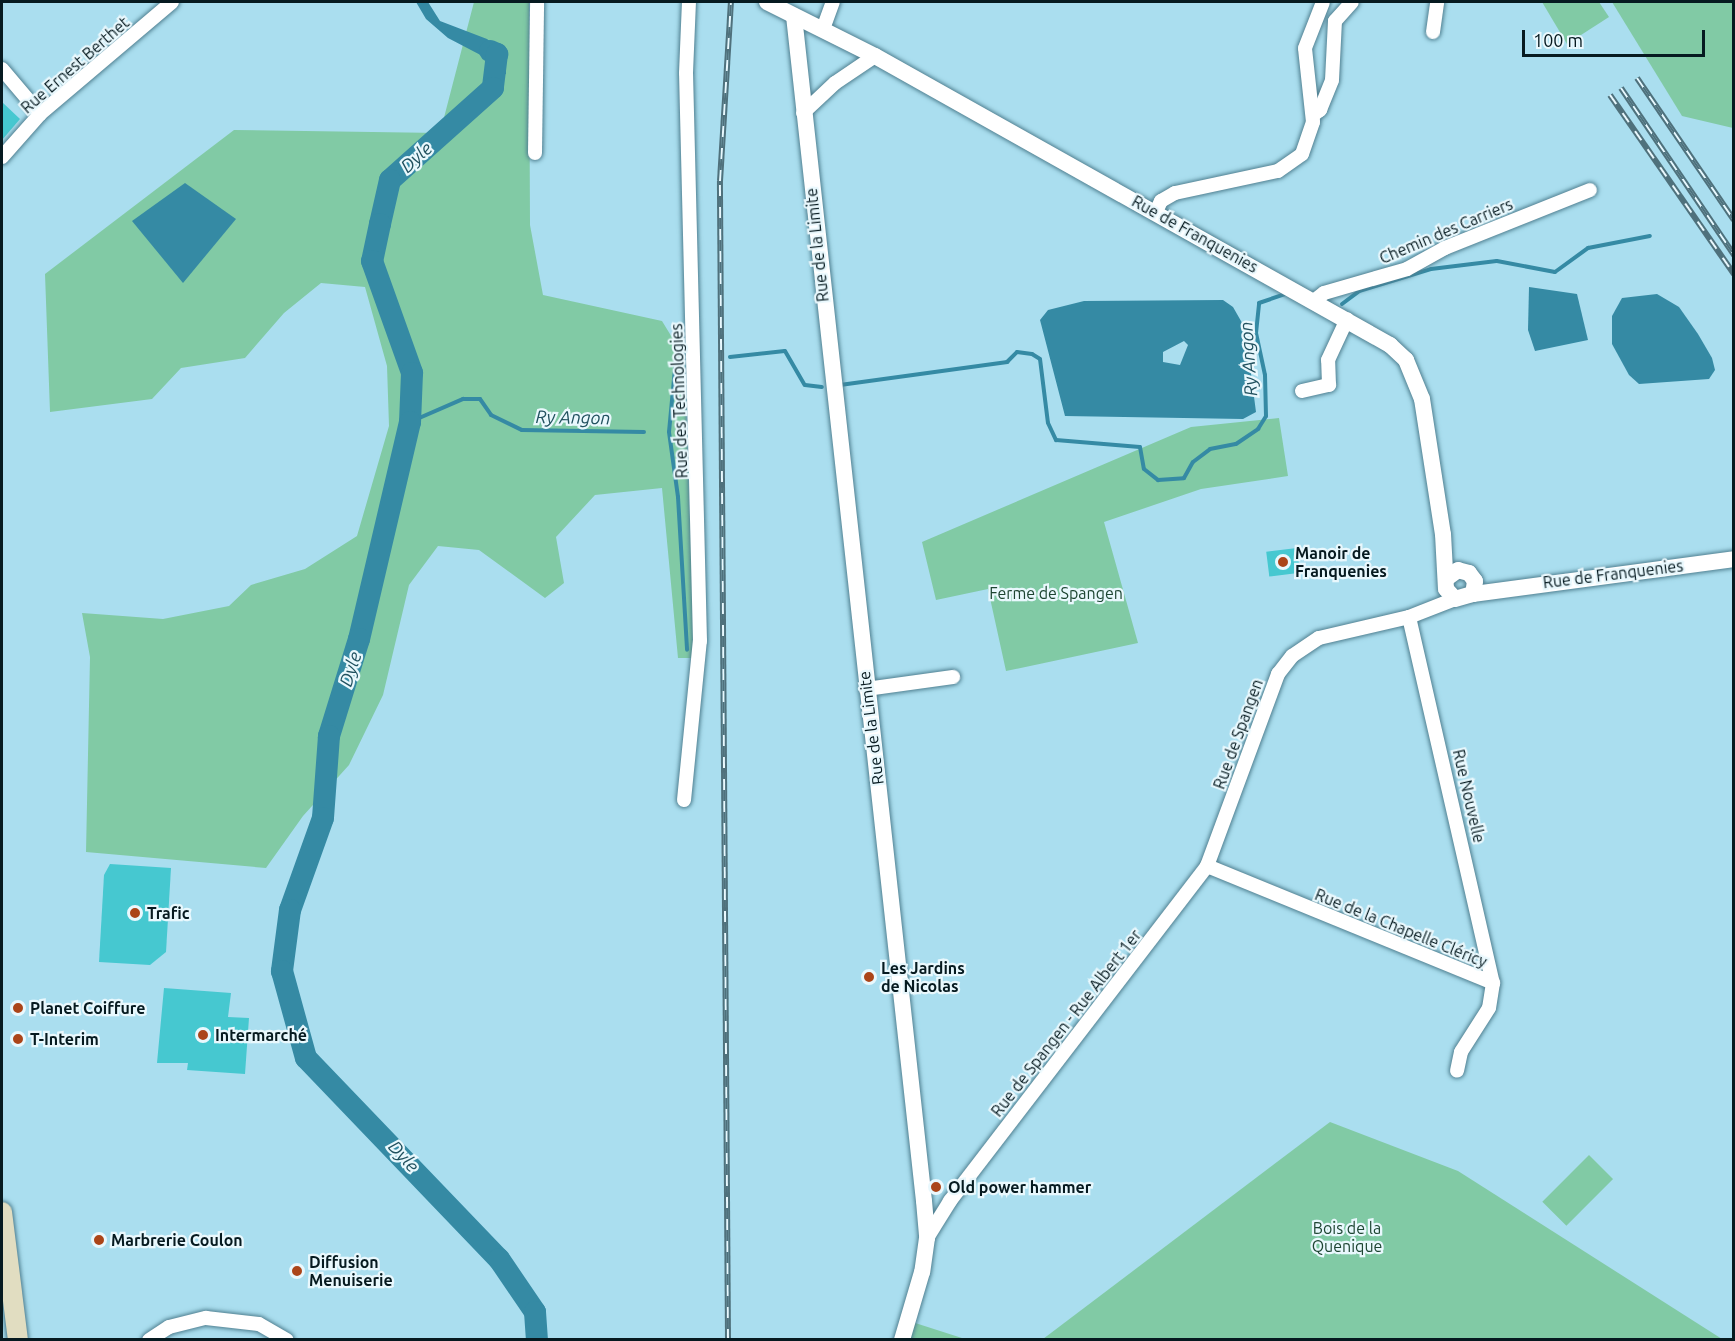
<!DOCTYPE html>
<meta charset="utf-8">
<style>
body{margin:0}
#map{position:relative;width:1735px;height:1341px;overflow:hidden;background:#aadeef;font-family:Ubuntu,sans-serif}
div>[style]{position:absolute}
.green>*{inset:0;background:#81caa5;transform-origin:0 0}
.water>*{inset:0;background:#358aa4}
.stream>*{height:4px;margin:-2px;padding:0 2px;transform-origin:2px;border-radius:2px;background:#358aa4}
.river>*{height:22px;margin:-11px;padding:0 11px;transform-origin:11px;border-radius:11px;background:#358aa4}
.building>*{inset:0;background:#46c8d0;transform-origin:0 0}
.roads{filter:drop-shadow(0 0 2px #508091) drop-shadow(0 0 2px #508091)}
.minor>*{height:14px;margin:-7px;padding:0 7px;transform-origin:7px;border-radius:7px;background:#fff}
.tertiary>*{height:16px;margin:-8px;padding:0 8px;transform-origin:8px;border-radius:8px;background:#fff}
.secondary>*{height:20px;margin:-10px;padding:0 10px;transform-origin:10px;border-radius:10px;background:#e1ddc1}
.rail>*{height:6px;margin-top:-3px;transform-origin:0;background:repeating-linear-gradient(90deg,#e9f8fd 0 11px,#4f717c 0 22px);box-sizing:border-box;border-block:2px solid #4f717c}
.dots>*{width:16px;height:16px;translate:-50% -50%;box-sizing:border-box;border:3px solid #e9f8fd;border-radius:50%}
span{translate:-50% -50%;white-space:nowrap;text-align:center;line-height:1.15;-webkit-text-stroke:4.5px #e9f8fd;paint-order:stroke}
.street-label{font-size:16px;color:#061a20}
.poi-label{font-size:16px;color:#061a20;font-weight:700}
.left{translate:0 -50%;text-align:left}
.park-label{font-size:16px;color:#1d4532}
.water-label{font-size:18px;color:#21515f;font-style:italic}
.frame{position:absolute;inset:0;border:3px solid #061a20;pointer-events:none}
.scale{position:absolute;left:1522px;top:30px;width:183px;height:27px;box-sizing:border-box;border:3px solid #061a20;border-top:0;padding-left:8px;font-size:18px;line-height:21px;white-space:nowrap;color:#061a20;-webkit-text-stroke:4px #e9f8fd;paint-order:stroke}
</style>
<div id="map">
<div class="green">
<div style="clip-path:polygon(474px 2px,529px 2px,530px 225px,543px 295px,662px 321px,684px 357px,695px 658px,678px 658px,662px 488px,595px 495px,556px 537px,564px 583px,545px 598px,479px 550px,438px 546px,409px 585px,383px 695px,349px 765px,303px 816px,266px 868px,86px 852px,90px 657px,82px 613px,163px 619px,229px 606px,251px 585px,305px 569px,357px 536px,389px 426px,387px 366px,365px 287px,321px 283px,284px 313px,245px 358px,181px 368px,152px 399px,50px 412px,45px 274px,234px 130px,440px 133px)"></div>
<div style="clip-path:polygon(1542px 2px,1599px 2px,1609px 17px,1567px 44px)"></div>
<div style="clip-path:polygon(1612px 2px,1733px 2px,1733px 128px,1682px 116px)"></div>
<div style="clip-path:polygon(1279px 418px,1288px 476px,1201px 489px,1104px 522px,1138px 643px,1006px 671px,988px 589px,936px 600px,922px 542px,1191px 427px)"></div>
<div style="clip-path:polygon(1330px 1122px,1458px 1171px,1722px 1339px,1043px 1339px)"></div>
<div style="left:1589px;top:1155px;width:34px;height:66px;rotate:45deg"></div>
<div style="clip-path:polygon(909px 1321px,965px 1339px,902px 1340px)"></div>
</div>
<div class="water">
<div style="clip-path:polygon(416px 2px,428px 2px,440px 21px,487px 39px,505px 53px,506px 74px,491px 78px,492px 61px,448px 38px,426px 19px)"></div>
<div style="clip-path:polygon(185px 183px,236px 219px,183px 283px,132px 221px)"></div>
<div style="clip-path:polygon(1529px 287px,1577px 294px,1588px 340px,1535px 351px,1528px 330px)"></div>
<div style="clip-path:polygon(1657px 294px,1679px 307px,1698px 334px,1712px 358px,1715px 370px,1709px 379px,1639px 384px,1629px 375px,1612px 344px,1612px 316px,1622px 298px)"></div>
<div style="clip-path:polygon(evenodd,1223px 300px,1233px 307px,1245px 328px,1256px 412px,1243px 419px,1065px 416px,1040px 320px,1048px 310px,1084px 301px,1223px 300px,1184px 341px,1188px 345px,1180px 365px,1163px 362px,1163px 352px,1184px 341px)"></div>
</div>
<div class="stream">
<div style="left:1342px;top:304px;width:21px;rotate:-37deg"></div>
<div style="left:1359px;top:291px;width:75px;rotate:-17deg"></div>
<div style="left:1431px;top:269px;width:66px;rotate:-6.9deg"></div>
<div style="left:1497px;top:261px;width:59px;rotate:10.7deg"></div>
<div style="left:1555px;top:272px;width:41px;rotate:-36deg"></div>
<div style="left:1588px;top:248px;width:63px;rotate:-11deg"></div>
<div style="left:730px;top:357px;width:55px;rotate:-6.2deg"></div>
<div style="left:785px;top:351px;width:39px;rotate:60deg"></div>
<div style="left:805px;top:385px;width:17px;rotate:7deg"></div>
<div style="left:676px;top:358px;width:74px;rotate:95.4deg"></div>
<div style="left:669px;top:432px;width:66px;rotate:82.1deg"></div>
<div style="left:678px;top:497px;width:153px;rotate:86.6deg"></div>
<div style="left:840px;top:385px;width:169px;rotate:-7.8deg"></div>
<div style="left:1007px;top:362px;width:14px;rotate:-45deg"></div>
<div style="left:1017px;top:352px;width:15px;rotate:8deg"></div>
<div style="left:1032px;top:354px;width:9px;rotate:32deg"></div>
<div style="left:1040px;top:359px;width:64px;rotate:82.9deg"></div>
<div style="left:1048px;top:423px;width:19px;rotate:65deg"></div>
<div style="left:1056px;top:440px;width:84px;rotate:4.8deg"></div>
<div style="left:1140px;top:447px;width:22px;rotate:80deg"></div>
<div style="left:1144px;top:469px;width:18px;rotate:38deg"></div>
<div style="left:1158px;top:480px;width:26px;rotate:-4deg"></div>
<div style="left:1184px;top:478px;width:18px;rotate:-61deg"></div>
<div style="left:1193px;top:462px;width:21px;rotate:-37deg"></div>
<div style="left:1210px;top:449px;width:26px;rotate:-11deg"></div>
<div style="left:1236px;top:444px;width:27px;rotate:-34deg"></div>
<div style="left:1258px;top:429px;width:15px;rotate:-58deg"></div>
<div style="left:1266px;top:416px;width:41px;rotate:-91.4deg"></div>
<div style="left:1265px;top:375px;width:43px;rotate:-102.1deg"></div>
<div style="left:1256px;top:333px;width:30px;rotate:-84deg"></div>
<div style="left:1259px;top:303px;width:28px;rotate:-19deg"></div>
<div style="left:410px;top:422px;width:58px;rotate:-23.5deg"></div>
<div style="left:463px;top:399px;width:17px"></div>
<div style="left:480px;top:399px;width:19px;rotate:55deg"></div>
<div style="left:491px;top:415px;width:34px;rotate:26deg"></div>
<div style="left:522px;top:430px;width:122px;rotate:0.9deg"></div>
</div>
<div class="river">
<div style="left:490px;top:51px;width:8px;rotate:23deg"></div>
<div style="left:497px;top:54px;width:34px;rotate:97deg"></div>
<div style="left:493px;top:88px;width:138px;rotate:138.2deg"></div>
<div style="left:390px;top:180px;width:45px;rotate:102.8deg"></div>
<div style="left:380px;top:224px;width:38px;rotate:102deg"></div>
<div style="left:372px;top:261px;width:119px;rotate:70.3deg"></div>
<div style="left:412px;top:373px;width:49px;rotate:92.3deg"></div>
<div style="left:410px;top:422px;width:223px;rotate:103.2deg"></div>
<div style="left:359px;top:639px;width:102px;rotate:107.2deg"></div>
<div style="left:329px;top:736px;width:82px;rotate:94.2deg"></div>
<div style="left:323px;top:818px;width:98px;rotate:109.7deg"></div>
<div style="left:290px;top:910px;width:62px;rotate:97.5deg"></div>
<div style="left:282px;top:971px;width:90px;rotate:74.6deg"></div>
<div style="left:306px;top:1058px;width:279px;rotate:46.2deg"></div>
<div style="left:499px;top:1259px;width:64px;rotate:55.8deg"></div>
<div style="left:535px;top:1312px;width:28px;rotate:86deg"></div>
</div>
<div class="building">
<div style="clip-path:polygon(2px 102px,20px 119px,2px 140px)"></div>
<div style="left:1297px;top:548px;width:25px;height:31px;rotate:83deg"></div>
<div style="clip-path:polygon(110px 864px,171px 868px,166px 952px,150px 965px,99px 962px,104px 875px)"></div>
<div style="clip-path:polygon(164px 988px,231px 993px,228px 1017px,249px 1018px,245px 1074px,187px 1070px,188px 1063px,157px 1063px)"></div>
</div>
<div class="roads">
<div class="minor">
<div style="left:823px;top:29px;width:29px;rotate:-70deg"></div>
<div style="left:1433px;top:32px;width:30px;rotate:-82deg"></div>
<div style="left:2px;top:69px;width:59px;rotate:49.8deg"></div>
<div style="left:803px;top:113px;width:44px;rotate:-43.2deg"></div>
<div style="left:835px;top:83px;width:48px;rotate:-34deg"></div>
<div style="left:1313px;top:115px;width:9px;rotate:-36deg"></div>
<div style="left:1320px;top:110px;width:32px;rotate:-68deg"></div>
<div style="left:1332px;top:80px;width:59px;rotate:-87.1deg"></div>
<div style="left:1335px;top:21px;width:25px;rotate:-48deg"></div>
<div style="left:535px;top:153px;width:151px;rotate:-89.2deg"></div>
<div style="left:2px;top:157px;width:57px;rotate:-48.5deg"></div>
<div style="left:40px;top:114px;width:173px;rotate:-40.3deg"></div>
<div style="left:1156px;top:212px;width:12px;rotate:-66deg"></div>
<div style="left:1161px;top:201px;width:16px;rotate:-30deg"></div>
<div style="left:1175px;top:193px;width:105px;rotate:-12.1deg"></div>
<div style="left:1278px;top:171px;width:29px;rotate:-35deg"></div>
<div style="left:1302px;top:154px;width:34px;rotate:-71deg"></div>
<div style="left:1313px;top:122px;width:74px;rotate:-96.2deg"></div>
<div style="left:1305px;top:48px;width:49px;rotate:-68.6deg"></div>
<div style="left:1315px;top:300px;width:11px;rotate:-38deg"></div>
<div style="left:1324px;top:293px;width:86px;rotate:-16.1deg"></div>
<div style="left:1407px;top:269px;width:43px;rotate:-28.9deg"></div>
<div style="left:1445px;top:248px;width:156px;rotate:-21.8deg"></div>
<div style="left:1302px;top:391px;width:28px;rotate:-13deg"></div>
<div style="left:1329px;top:385px;width:25px;rotate:-92deg"></div>
<div style="left:1328px;top:360px;width:45px;rotate:-65.1deg"></div>
<div style="left:1409px;top:617px;width:376px;rotate:77.1deg"></div>
<div style="left:1493px;top:983px;width:25px;rotate:99deg"></div>
<div style="left:1489px;top:1008px;width:52px;rotate:122.5deg"></div>
<div style="left:1461px;top:1052px;width:19px;rotate:102deg"></div>
<div style="left:866px;top:689px;width:88px;rotate:-7.9deg"></div>
<div style="left:684px;top:800px;width:160px;rotate:-84.3deg"></div>
<div style="left:700px;top:641px;width:568px;rotate:-91.41deg"></div>
<div style="left:686px;top:73px;width:71px;rotate:-87.6deg"></div>
<div style="left:1207px;top:866px;width:309px;rotate:22.2deg"></div>
<div style="left:927px;top:1238px;width:44px;rotate:-58.1deg"></div>
<div style="left:950px;top:1201px;width:422px;rotate:-52.5deg"></div>
<div style="left:1207px;top:866px;width:205px;rotate:-69.7deg"></div>
<div style="left:1278px;top:674px;width:23px;rotate:-52deg"></div>
<div style="left:1292px;top:656px;width:32px;rotate:-34deg"></div>
<div style="left:1319px;top:638px;width:92px;rotate:-13.1deg"></div>
<div style="left:1409px;top:617px;width:49px;rotate:-21.4deg"></div>
<div style="left:149px;top:1340px;width:24px;rotate:-33deg"></div>
<div style="left:169px;top:1327px;width:38px;rotate:-14deg"></div>
<div style="left:206px;top:1318px;width:53px;rotate:6.5deg"></div>
<div style="left:259px;top:1324px;width:32px;rotate:30deg"></div>
</div>
<div class="tertiary">
<div style="left:767px;top:2px;width:121px;rotate:26.6deg"></div>
<div style="left:875px;top:56px;width:591px;rotate:29.3deg"></div>
<div style="left:1390px;top:345px;width:22px;rotate:43deg"></div>
<div style="left:1406px;top:360px;width:42px;rotate:67.7deg"></div>
<div style="left:1422px;top:399px;width:137px;rotate:81.2deg"></div>
<div style="left:1443px;top:534px;width:55px;rotate:86.9deg"></div>
<div style="left:1446px;top:589px;width:13px;rotate:48deg"></div>
<div style="left:1455px;top:599px;width:19px;rotate:-16deg"></div>
<div style="left:1473px;top:594px;width:13px;rotate:-81deg"></div>
<div style="left:1475px;top:581px;width:10px;rotate:-127deg"></div>
<div style="left:1469px;top:573px;width:11px;rotate:-165deg"></div>
<div style="left:1458px;top:570px;width:14px;rotate:144deg"></div>
<div style="left:794px;top:16px;width:1192px;rotate:83.74deg"></div>
<div style="left:924px;top:1201px;width:37px;rotate:85deg"></div>
<div style="left:927px;top:1238px;width:34px;rotate:98deg"></div>
<div style="left:922px;top:1272px;width:71px;rotate:106.4deg"></div>
<div style="left:1473px;top:594px;width:263px;rotate:-7.6deg"></div>
</div>
<div class="secondary">
<div style="left:2px;top:1212px;width:129px;rotate:82.9deg"></div>
</div>
</div>
<div class="rail">
<div style="left:1637px;top:78px;width:172px;rotate:55.7deg"></div>
<div style="left:1621px;top:88px;width:202px;rotate:55.9deg"></div>
<div style="left:1610px;top:95px;width:218px;rotate:55.3deg"></div>
<div style="left:728px;top:1340px;width:1159px;rotate:-90.4deg"></div>
<div style="left:720px;top:181px;width:179px;rotate:-86.5deg"></div>
</div>
<div class="dots">
<div style="left:1283px;top:562px;background:#ab4519"></div>
<div style="left:135px;top:913px;background:#ab4519"></div>
<div style="left:869px;top:977px;background:#ab4519"></div>
<div style="left:18px;top:1008px;background:#ab4519"></div>
<div style="left:203px;top:1035px;background:#ab4519"></div>
<div style="left:18px;top:1039px;background:#ab4519"></div>
<div style="left:936px;top:1187px;background:#ab4519"></div>
<div style="left:99px;top:1240px;background:#ab4519"></div>
<div style="left:297px;top:1271px;background:#ab4519"></div>
</div>
<div class="street-label">
<span style="left:75px;top:65px;rotate:-41deg">Rue Ernest Berthet</span>
<span style="left:1446px;top:231px;rotate:-23deg">Chemin des Carriers</span>
<span style="left:1195px;top:234px;rotate:29deg">Rue de Franquenies</span>
<span style="left:817px;top:245px;rotate:-96deg">Rue de la Limite</span>
<span style="left:679px;top:401px;rotate:-92deg">Rue des Technologies</span>
<span style="left:1613px;top:574px;rotate:-7deg">Rue de Franquenies</span>
<span style="left:871px;top:728px;rotate:-97deg">Rue de la Limite</span>
<span style="left:1238px;top:734px;rotate:-70deg">Rue de Spangen</span>
<span style="left:1469px;top:796px;rotate:77deg">Rue Nouvelle</span>
<span style="left:1401px;top:928px;rotate:22deg">Rue de la Chapelle Cléricy</span>
<span style="left:1066px;top:1023px;rotate:-52deg">Rue de Spangen - Rue Albert 1er</span>
</div>
<div class="poi-label">
<span class="left" style="left:1295px;top:562px">Manoir de<br>Franquenies</span>
<span class="left" style="left:147px;top:913px">Trafic</span>
<span class="left" style="left:881px;top:977px">Les Jardins<br>de Nicolas</span>
<span class="left" style="left:30px;top:1008px">Planet Coiffure</span>
<span class="left" style="left:215px;top:1035px">Intermarché</span>
<span class="left" style="left:30px;top:1039px">T-Interim</span>
<span class="left" style="left:948px;top:1187px">Old power hammer</span>
<span class="left" style="left:111px;top:1240px">Marbrerie Coulon</span>
<span class="left" style="left:309px;top:1271px">Diffusion<br>Menuiserie</span>
</div>
<div class="park-label">
<span style="left:1056px;top:593px">Ferme de Spangen</span>
<span style="left:1347px;top:1237px">Bois de la<br>Quenique</span>
</div>
<div class="water-label">
<span style="left:416px;top:157px;rotate:-42deg">Dyle</span>
<span style="left:1248px;top:359px;rotate:-94deg">Ry Angon</span>
<span style="left:573px;top:417px;rotate:1deg">Ry Angon</span>
<span style="left:350px;top:669px;rotate:-72deg">Dyle</span>
<span style="left:404px;top:1156px;rotate:48deg">Dyle</span>
</div>
<div class="frame"></div>
<div class="scale">100 m</div>
</div>
